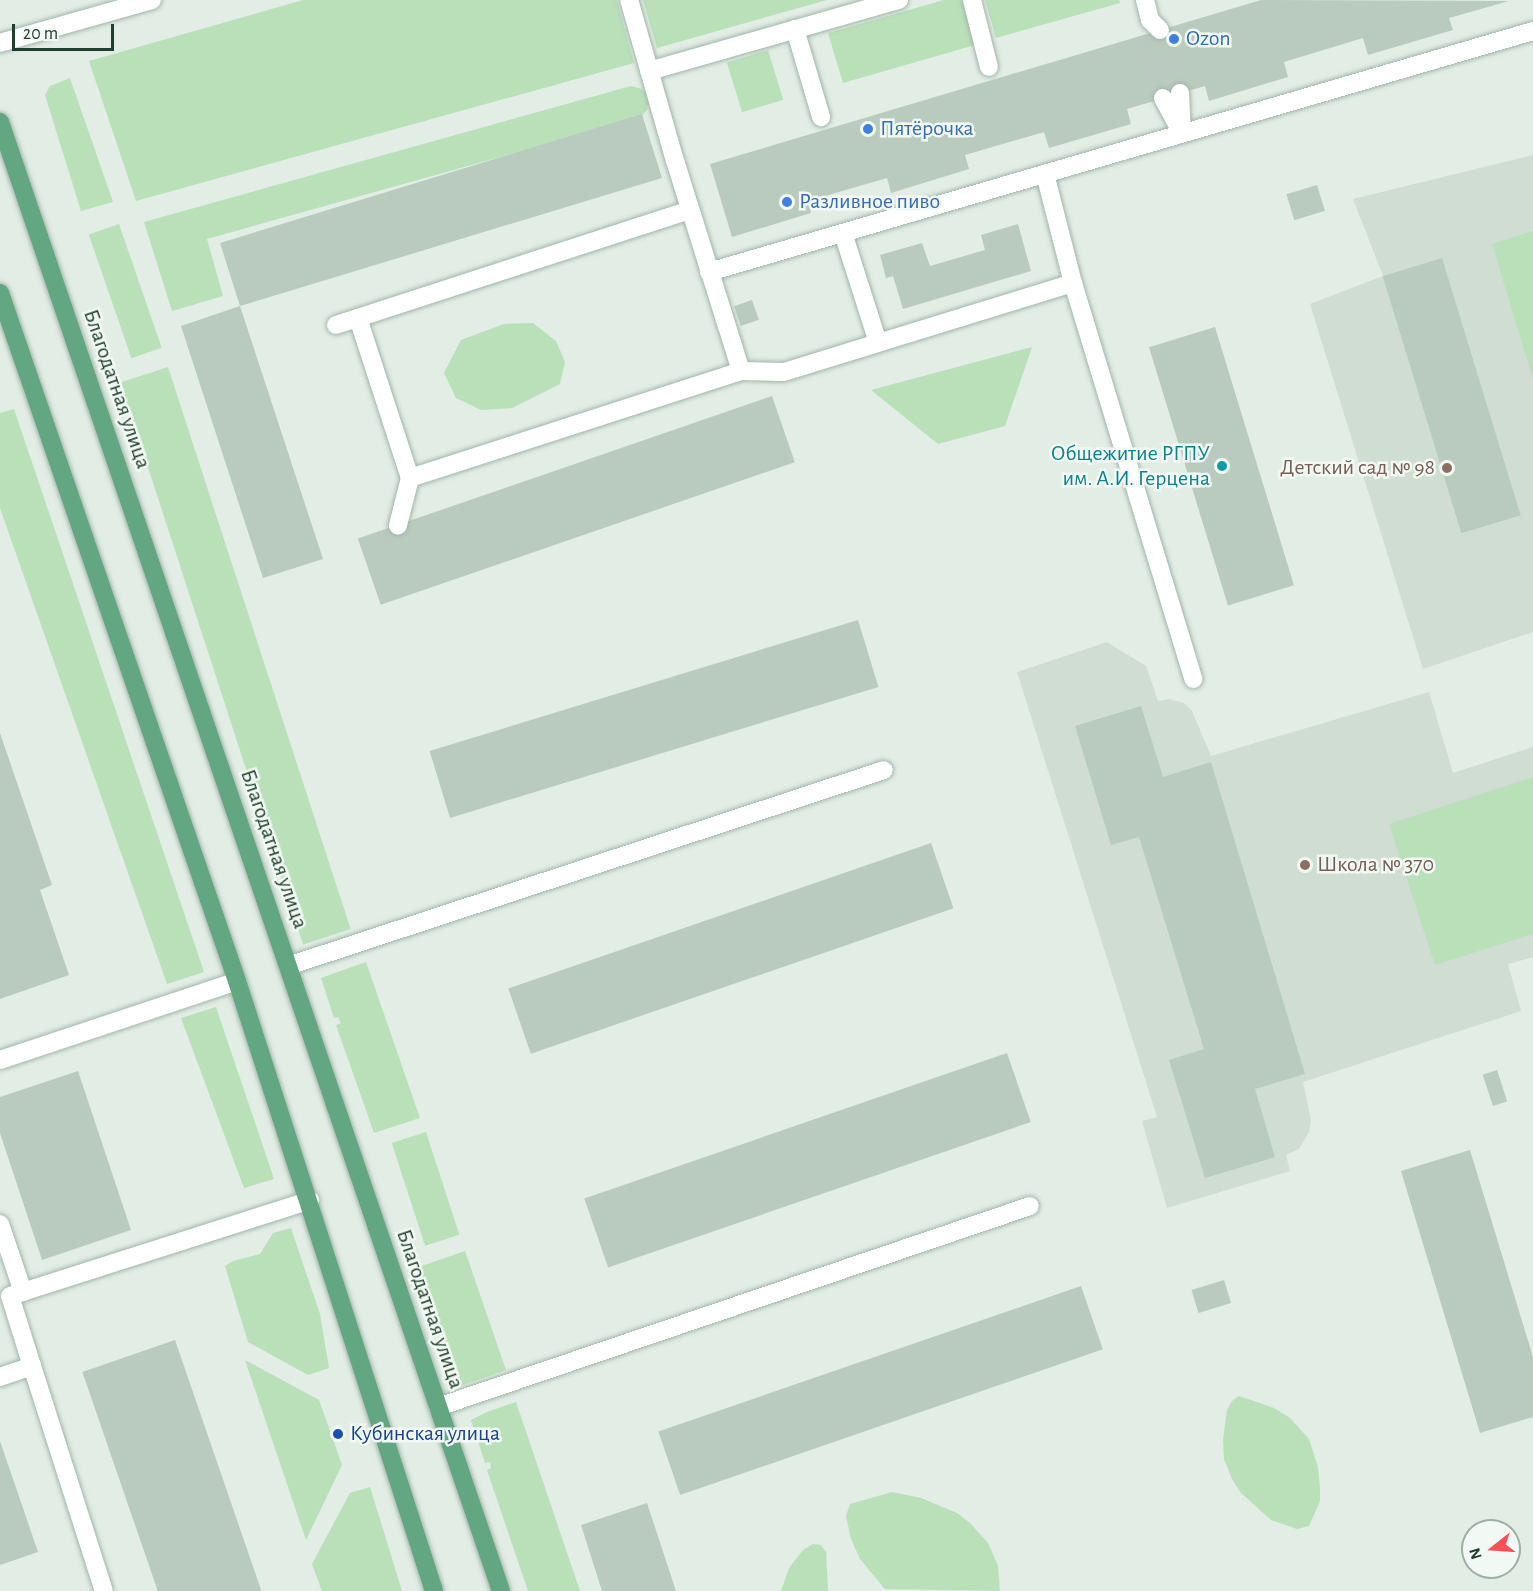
<!DOCTYPE html>
<meta charset="utf-8">
<style>
body{margin:0}
#map{position:relative;width:1533px;height:1591px;overflow:hidden;background:#e1ede5;font-family:"Alegreya Sans",sans-serif}
div>[style]{position:absolute}
.built>*{inset:0;background:#cfddd3}
.green>*{inset:0;background:#b9e0b9;transform-origin:0 0}
.building>*{inset:0;background:#b9cbbf;transform-origin:0 0}
.minor-tunnel>*{height:18px;margin-top:-9px;transform-origin:0;background:repeating-linear-gradient(90deg,#bacac0 0 18px,transparent 0 27px)}
.roads{filter:drop-shadow(0 0 2px #a3b5aa) drop-shadow(0 0 2px #a3b5aa)}
.minor>*{height:18px;margin:-9px;padding:0 9px;transform-origin:9px;border-radius:9px;background:#fff}
.major>*{height:18px;margin:-9px;padding:0 9px;transform-origin:9px;border-radius:9px;background:#62a682}
.dots>*{width:16px;height:16px;translate:-50% -50%;box-sizing:border-box;border:3px solid #f2f9f4;border-radius:50%}
span{translate:-50% -50%;white-space:nowrap;text-align:center;line-height:1.15;-webkit-text-stroke:5px #f2f9f4;paint-order:stroke}
.shop-label{font-size:22px;color:#366cbe}
.left{translate:0 -50%;text-align:left}
.street-label{font-size:22px;color:#203f2e}
.culture-label{font-size:22px;color:#0d838f}
.right{translate:-100% -50%;text-align:right}
.education-label{font-size:22px;color:#785e54}
.transit-label{font-size:22px;color:#164399}
.north{position:absolute;left:1461px;top:1519px;width:60px;height:60px;box-sizing:border-box;background:#f2f9f4;border:2px solid #9eafa5;border-radius:50%;rotate:253deg;font-size:16px;font-weight:700;line-height:24px;text-align:center;color:#203f2e}
.north::after{content:'';display:block;margin:auto;width:21px;height:27px;background:#fc5055;clip-path:polygon(50% 0,100% 100%,50% 72%,0 100%)}
.scale{position:absolute;left:12px;top:24px;width:102px;height:27px;box-sizing:border-box;border:3px solid #203f2e;border-top:0;padding-left:8px;font-size:18px;line-height:21px;white-space:nowrap;color:#203f2e;-webkit-text-stroke:4px #f2f9f4;paint-order:stroke}
</style>
<div id="map">
<div class="built">
<div style="clip-path:polygon(1533px 155px,1533px 632px,1423px 669px,1310px 304px,1383px 276px,1353px 199px)"></div>
<div style="clip-path:polygon(1107px 642px,1146px 666px,1158px 701px,1169px 699px,1184px 703px,1192px 711px,1211px 756px,1429px 692px,1453px 773px,1533px 747px,1533px 957px,1508px 964px,1521px 1011px,1303px 1082px,1311px 1120px,1309px 1132px,1299px 1149px,1286px 1155px,1290px 1171px,1167px 1208px,1142px 1121px,1157px 1117px,1017px 672px)"></div>
</div>
<div class="green">
<div style="clip-path:polygon(303px 0,617px 0,634px 63px,136px 201px,89px 61px)"></div>
<div style="clip-path:polygon(643px 0,827px 0,657px 48px)"></div>
<div style="clip-path:polygon(944px 0,962px 0,975px 45px,843px 83px,828px 33px)"></div>
<div style="clip-path:polygon(985px 0,1119px 0,1120px 3px,996px 38px)"></div>
<div style="left:768px;top:50px;width:52px;height:43px;rotate:73deg"></div>
<div style="clip-path:polygon(70px 78px,113px 202px,81px 211px,45px 95px,50px 86px)"></div>
<div style="clip-path:polygon(631px 86px,642px 89px,649px 99px,647px 110px,640px 118px,207px 239px,223px 296px,172px 311px,144px 222px)"></div>
<div style="left:119px;top:224px;width:131px;height:32px;rotate:71deg"></div>
<div style="clip-path:polygon(1533px 231px,1533px 379px,1492px 244px)"></div>
<div style="clip-path:polygon(533px 323px,556px 341px,565px 362px,560px 384px,512px 408px,481px 410px,456px 398px,444px 373px,461px 340px,504px 324px)"></div>
<div style="clip-path:polygon(1032px 347px,1005px 426px,938px 444px,871px 390px)"></div>
<div style="left:168px;top:367px;width:591px;height:50px;rotate:72deg"></div>
<div style="clip-path:polygon(14px 409px,204px 972px,167px 984px,0 508px,0 413px)"></div>
<div style="clip-path:polygon(1533px 777px,1533px 934px,1435px 965px,1389px 824px)"></div>
<div style="clip-path:polygon(366px 962px,420px 1118px,374px 1133px,336px 1025px,341px 1023px,338px 1017px,334px 1018px,321px 978px)"></div>
<div style="clip-path:polygon(216px 1007px,274px 1179px,244px 1188px,181px 1018px)"></div>
<div style="left:426px;top:1132px;width:108px;height:36px;rotate:72deg"></div>
<div style="clip-path:polygon(291px 1228px,320px 1314px,329px 1368px,308px 1375px,248px 1342px,225px 1266px,233px 1261px,260px 1254px,273px 1233px)"></div>
<div style="left:465px;top:1251px;width:126px;height:49px;rotate:71deg"></div>
<div style="clip-path:polygon(245px 1360px,319px 1400px,342px 1465px,306px 1540px)"></div>
<div style="clip-path:polygon(1239px 1396px,1274px 1408px,1290px 1418px,1309px 1439px,1318px 1467px,1320px 1489px,1320px 1501px,1309px 1526px,1297px 1529px,1271px 1520px,1241px 1493px,1232px 1479px,1224px 1459px,1223px 1440px,1227px 1410px,1232px 1401px)"></div>
<div style="clip-path:polygon(516px 1402px,580px 1591px,528px 1591px,487px 1470px,491px 1468px,490px 1462px,485px 1463px,471px 1420px,487px 1412px)"></div>
<div style="clip-path:polygon(370px 1487px,402px 1591px,322px 1591px,312px 1564px,350px 1493px)"></div>
<div style="clip-path:polygon(892px 1492px,921px 1498px,957px 1513px,970px 1523px,988px 1543px,993px 1554px,998px 1566px,1000px 1591px,885px 1589px,860px 1559px,851px 1539px,846px 1516px,850px 1504px)"></div>
<div style="clip-path:polygon(813px 1544px,821px 1545px,826px 1552px,828px 1591px,781px 1591px,789px 1568px,803px 1550px)"></div>
</div>
<div class="building">
<div style="clip-path:polygon(1261px 0,1509px 1px,1449px 18px,1453px 30px,1368px 55px,1363px 38px,1284px 62px,1288px 77px,1209px 101px,1205px 86px,1127px 109px,1131px 124px,1049px 148px,1044px 132px,965px 155px,969px 169px,891px 193px,887px 178px,808px 201px,811px 213px,732px 237px,710px 164px)"></div>
<div style="clip-path:polygon(642px 114px,662px 178px,240px 306px,323px 559px,263px 578px,181px 326px,240px 306px,220px 243px)"></div>
<div style="left:1317px;top:185px;width:27px;height:32px;rotate:73deg"></div>
<div style="clip-path:polygon(1018px 224px,1031px 271px,903px 309px,893px 276px,886px 278px,880px 255px,922px 243px,930px 266px,985px 250px,981px 235px)"></div>
<div style="left:1442px;top:258px;width:269px;height:62px;rotate:73deg"></div>
<div style="left:752px;top:300px;width:21px;height:19px;rotate:71deg"></div>
<div style="left:1215px;top:327px;width:270px;height:69px;rotate:73deg"></div>
<div style="left:772px;top:396px;width:70px;height:438px;rotate:71deg"></div>
<div style="left:858px;top:620px;width:70px;height:448px;rotate:73deg"></div>
<div style="clip-path:polygon(1141px 706px,1163px 777px,1211px 762px,1305px 1074px,1255px 1089px,1275px 1157px,1205px 1178px,1169px 1060px,1204px 1049px,1139px 837px,1111px 845px,1075px 726px)"></div>
<div style="clip-path:polygon(0 733px,52px 885px,40px 890px,69px 975px,0 999px)"></div>
<div style="left:931px;top:843px;width:69px;height:447px;rotate:71deg"></div>
<div style="left:1007px;top:1053px;width:73px;height:447px;rotate:71deg"></div>
<div style="left:1497px;top:1070px;width:33px;height:15px;rotate:72deg"></div>
<div style="clip-path:polygon(78px 1071px,131px 1230px,42px 1260px,0 1133px,0 1097px)"></div>
<div style="clip-path:polygon(1470px 1150px,1533px 1357px,1533px 1417px,1480px 1433px,1401px 1171px)"></div>
<div style="left:1224px;top:1280px;width:24px;height:34px;rotate:73deg"></div>
<div style="left:1081px;top:1286px;width:67px;height:447px;rotate:71deg"></div>
<div style="left:175px;top:1340px;width:265px;height:98px;rotate:71deg"></div>
<div style="clip-path:polygon(0 1441px,38px 1552px,0 1565px)"></div>
<div style="clip-path:polygon(647px 1503px,676px 1591px,602px 1591px,581px 1525px)"></div>
</div>
<div class="minor-tunnel">
<div style="left:1160px;top:30px;width:66px;rotate:72.4deg"></div>
<div style="left:1144px;top:35px;width:66px;rotate:73.2deg"></div>
</div>
<div class="roads">
<div class="minor">
<div style="left:972px;top:0;width:69px;rotate:75.8deg"></div>
<div style="left:1145px;top:0;width:21px;rotate:76deg"></div>
<div style="left:1150px;top:20px;width:14px;rotate:45deg"></div>
<div style="left:795px;top:29px;width:92px;rotate:73.5deg"></div>
<div style="left:0;top:43px;width:158px;rotate:-15.8deg"></div>
<div style="left:649px;top:71px;width:260px;rotate:-15.9deg"></div>
<div style="left:1163px;top:98px;width:40px;rotate:62deg"></div>
<div style="left:1182px;top:133px;width:40px;rotate:-92.9deg"></div>
<div style="left:1045px;top:174px;width:113px;rotate:75.6deg"></div>
<div style="left:1073px;top:283px;width:414px;rotate:73.1deg"></div>
<div style="left:843px;top:233px;width:115px;rotate:72.3deg"></div>
<div style="left:878px;top:343px;width:204px;rotate:-17.1deg"></div>
<div style="left:709px;top:272px;width:859px;rotate:-16.3deg"></div>
<div style="left:358px;top:318px;width:168px;rotate:72deg"></div>
<div style="left:410px;top:478px;width:49px;rotate:104.3deg"></div>
<div style="left:336px;top:325px;width:372px;rotate:-18deg"></div>
<div style="left:741px;top:371px;width:43px;rotate:1.3deg"></div>
<div style="left:784px;top:372px;width:98px;rotate:-17.1deg"></div>
<div style="left:410px;top:478px;width:348px;rotate:-17.9deg"></div>
<div style="left:741px;top:371px;width:220px;rotate:-107.4deg"></div>
<div style="left:675px;top:161px;width:167px;rotate:-105.9deg"></div>
<div style="left:288px;top:966px;width:627px;rotate:-18.2deg"></div>
<div style="left:0;top:1060px;width:250px;rotate:-18.4deg"></div>
<div style="left:0;top:1224px;width:72px;rotate:71.3deg"></div>
<div style="left:32px;top:1366px;width:236px;rotate:72.3deg"></div>
<div style="left:0;top:1377px;width:34px;rotate:-19deg"></div>
<div style="left:32px;top:1366px;width:73px;rotate:-107.4deg"></div>
<div style="left:10px;top:1296px;width:315px;rotate:-17.7deg"></div>
<div style="left:438px;top:1407px;width:625px;rotate:-18.75deg"></div>
</div>
<div class="major">
<div style="left:0;top:122px;width:1552px;rotate:71.17deg"></div>
<div style="left:0;top:293px;width:728px;rotate:70.99deg"></div>
<div style="left:237px;top:981px;width:641px;rotate:72.1deg"></div>
</div>
</div>
<div class="dots">
<div style="left:1174px;top:39px;background:#3f7fe0"></div>
<div style="left:868px;top:129px;background:#3f7fe0"></div>
<div style="left:787px;top:202px;background:#3f7fe0"></div>
<div style="left:1222px;top:466px;background:#0f9aa8"></div>
<div style="left:1447px;top:468px;background:#8d6e63"></div>
<div style="left:1305px;top:865px;background:#8d6e63"></div>
<div style="left:338px;top:1434px;background:#1a4fb4"></div>
</div>
<div class="shop-label">
<span class="left" style="left:1186px;top:39px">Ozon</span>
<span class="left" style="left:880px;top:129px">Пятёрочка</span>
<span class="left" style="left:799px;top:202px">Разливное пиво</span>
</div>
<div class="street-label">
<span style="left:117px;top:389px;rotate:71deg">Благодатная улица</span>
<span style="left:274px;top:849px;rotate:71deg">Благодатная улица</span>
<span style="left:430px;top:1309px;rotate:71deg">Благодатная улица</span>
</div>
<div class="culture-label">
<span class="right" style="left:1210px;top:466px">Общежитие РГПУ<br>им. А.И. Герцена</span>
</div>
<div class="education-label">
<span class="right" style="left:1435px;top:468px">Детский сад № 98</span>
<span class="left" style="left:1317px;top:865px">Школа № 370</span>
</div>
<div class="transit-label">
<span class="left" style="left:350px;top:1434px">Кубинская улица</span>
</div>
<div class="north">N</div>
<div class="scale">20 m</div>
</div>
